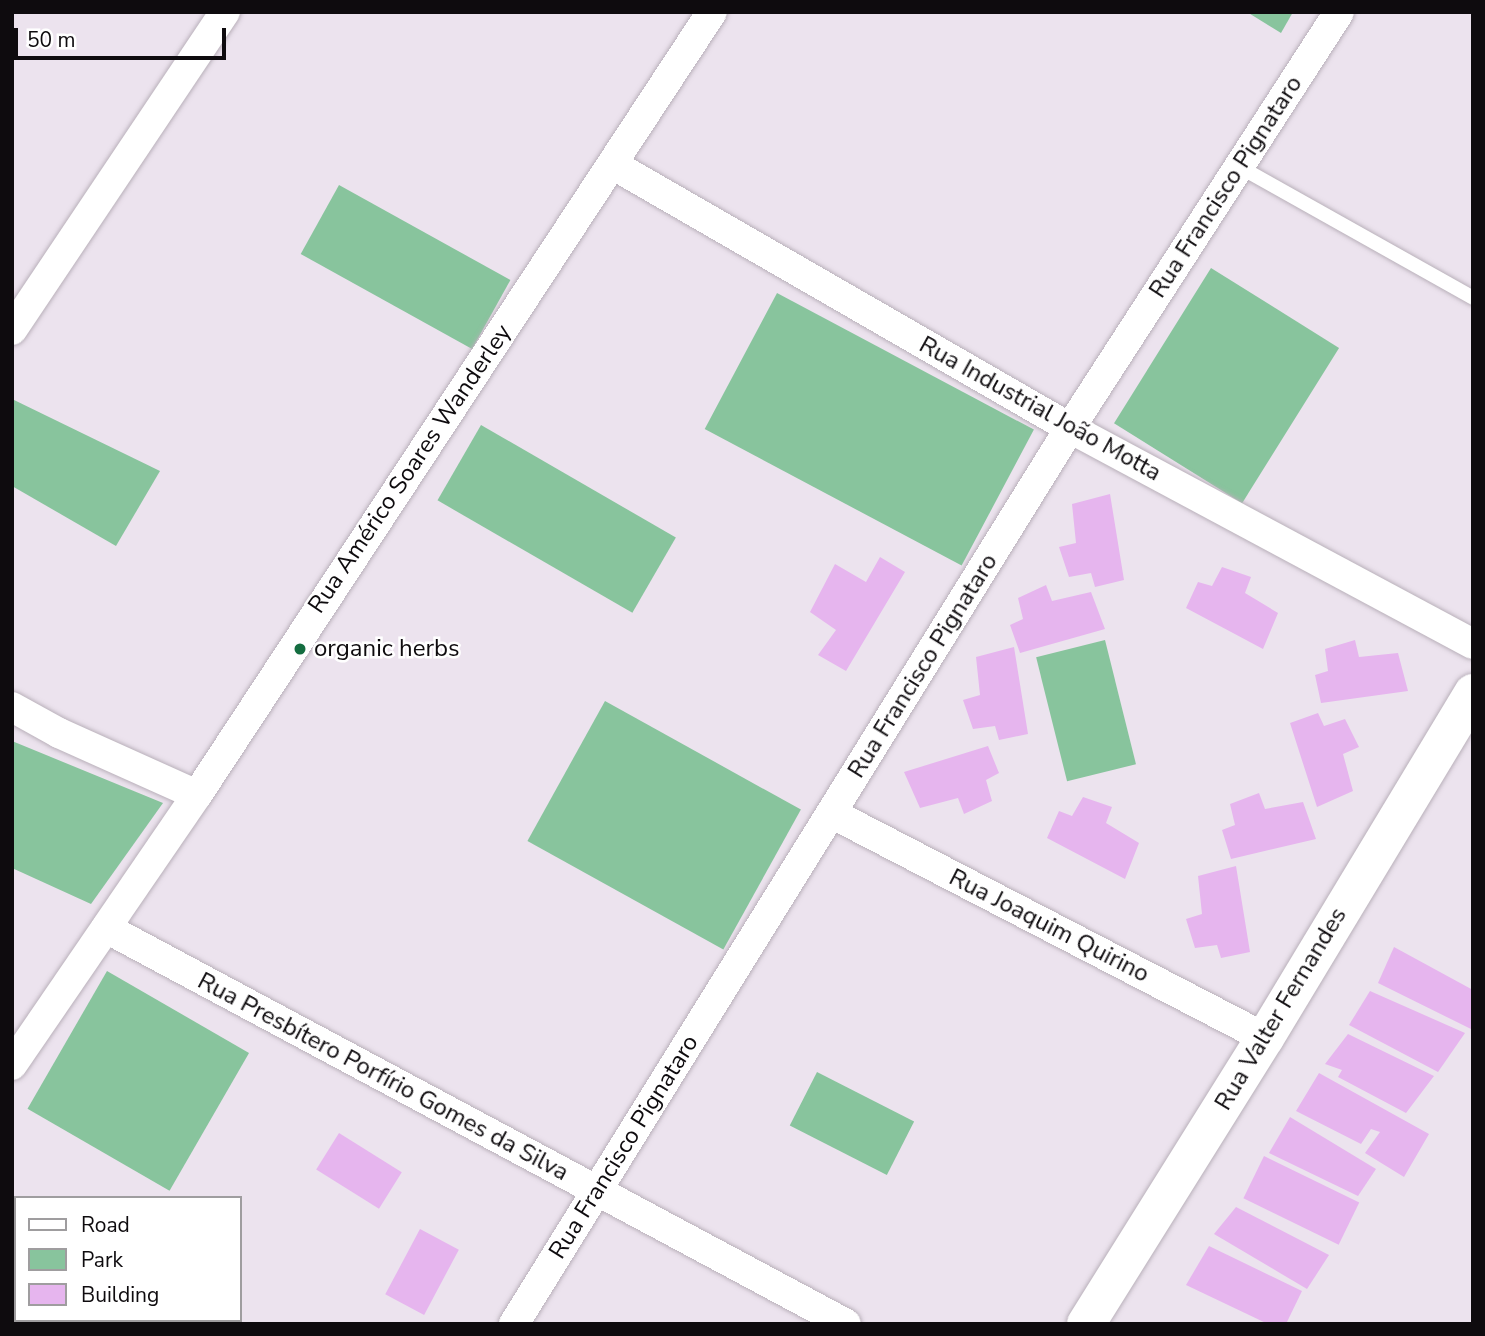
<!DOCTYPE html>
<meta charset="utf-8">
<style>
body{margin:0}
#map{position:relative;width:1485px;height:1336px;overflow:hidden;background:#ece3ee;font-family:"Nunito Sans",sans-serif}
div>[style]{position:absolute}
.green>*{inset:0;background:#88c49d;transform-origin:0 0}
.building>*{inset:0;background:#e6b5ee;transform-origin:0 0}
.roads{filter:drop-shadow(0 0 2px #b9b0ba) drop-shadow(0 0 2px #b9b0ba)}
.service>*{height:14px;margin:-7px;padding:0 7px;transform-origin:7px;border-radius:7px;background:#fff}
.minor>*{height:30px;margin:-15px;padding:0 15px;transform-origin:15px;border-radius:15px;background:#fff}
.secondary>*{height:38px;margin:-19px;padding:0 19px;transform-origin:19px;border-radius:19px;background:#fff}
.dots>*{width:19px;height:19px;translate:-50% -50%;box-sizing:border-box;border:4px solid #fff;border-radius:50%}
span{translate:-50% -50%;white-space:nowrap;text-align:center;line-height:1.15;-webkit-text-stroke:5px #fff;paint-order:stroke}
.street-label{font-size:24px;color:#0e0b0e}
.poi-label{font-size:24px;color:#0e0b0e}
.left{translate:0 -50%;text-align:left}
.frame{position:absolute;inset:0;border:14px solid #0e0b0e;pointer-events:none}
.legend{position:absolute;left:14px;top:1196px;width:228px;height:126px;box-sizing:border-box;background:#fff;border:2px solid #9f9d9f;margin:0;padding:9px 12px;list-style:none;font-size:21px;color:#0e0b0e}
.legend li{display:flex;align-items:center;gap:14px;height:35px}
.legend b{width:35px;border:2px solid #9f9d9f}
.scale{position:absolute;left:14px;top:28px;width:212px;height:32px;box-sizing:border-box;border:4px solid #0e0b0e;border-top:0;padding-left:9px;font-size:21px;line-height:24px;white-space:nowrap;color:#0e0b0e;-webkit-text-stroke:5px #fff;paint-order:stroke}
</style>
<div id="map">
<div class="green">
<div style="clip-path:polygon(1247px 12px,1293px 12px,1281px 33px)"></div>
<div style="left:339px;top:185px;width:196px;height:79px;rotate:29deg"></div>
<div style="left:1211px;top:268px;width:151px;height:183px;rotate:32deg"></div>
<div style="left:777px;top:293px;width:291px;height:154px;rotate:28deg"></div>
<div style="clip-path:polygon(12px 399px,160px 471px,116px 546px,12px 486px)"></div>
<div style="left:481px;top:425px;width:225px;height:87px;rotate:30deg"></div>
<div style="left:1105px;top:640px;width:128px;height:71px;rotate:76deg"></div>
<div style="left:605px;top:701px;width:224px;height:160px;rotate:29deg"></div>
<div style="clip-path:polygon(12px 741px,163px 803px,91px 904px,12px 868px)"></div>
<div style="left:107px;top:971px;width:164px;height:159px;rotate:30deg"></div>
<div style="left:817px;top:1072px;width:109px;height:60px;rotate:27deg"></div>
</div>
<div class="building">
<div style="clip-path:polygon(1110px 494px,1124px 580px,1095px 587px,1091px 573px,1069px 577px,1059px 547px,1076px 543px,1072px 504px)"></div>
<div style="clip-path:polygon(880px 557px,905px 572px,846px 671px,818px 655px,836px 630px,810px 612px,835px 564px,866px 582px)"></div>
<div style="clip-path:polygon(1222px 567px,1251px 577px,1245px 593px,1278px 613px,1263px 649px,1186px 608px,1198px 582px,1212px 586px)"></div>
<div style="clip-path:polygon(1046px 585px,1052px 601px,1091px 592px,1105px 629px,1020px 653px,1010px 625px,1023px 619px,1018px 598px)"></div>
<div style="clip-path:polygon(1355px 640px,1359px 657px,1398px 653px,1408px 691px,1321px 703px,1315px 675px,1328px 671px,1325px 649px)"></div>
<div style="clip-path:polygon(1014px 647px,1028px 734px,999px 740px,995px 726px,973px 729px,963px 700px,980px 695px,976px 657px)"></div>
<div style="clip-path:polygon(1318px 713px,1324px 726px,1345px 719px,1359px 747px,1343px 754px,1353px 791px,1317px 807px,1290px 723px)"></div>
<div style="clip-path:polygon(988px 746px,999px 773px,986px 780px,992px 801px,964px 814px,958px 798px,920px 808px,904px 772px)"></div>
<div style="clip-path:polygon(1259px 793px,1265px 809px,1303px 802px,1316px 839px,1231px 859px,1222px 830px,1235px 825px,1230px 804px)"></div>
<div style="clip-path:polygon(1083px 797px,1112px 807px,1106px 823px,1139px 843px,1125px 879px,1047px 838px,1059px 811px,1072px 816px)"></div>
<div style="clip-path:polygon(1236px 866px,1250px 952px,1221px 958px,1217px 945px,1195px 948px,1186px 919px,1202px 914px,1198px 876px)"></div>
<div style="clip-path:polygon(1394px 947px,1473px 990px,1473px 1030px,1378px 983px)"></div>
<div style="clip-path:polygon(1370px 991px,1465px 1033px,1438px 1072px,1349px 1025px)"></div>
<div style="clip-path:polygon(1348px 1034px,1434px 1076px,1406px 1113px,1338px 1077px,1342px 1070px,1325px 1064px)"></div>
<div style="clip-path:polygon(1319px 1073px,1429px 1134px,1404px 1177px,1365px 1153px,1380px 1132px,1371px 1129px,1361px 1144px,1296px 1111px)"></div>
<div style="clip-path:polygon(1290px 1117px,1376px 1169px,1358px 1196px,1269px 1153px)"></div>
<div style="left:339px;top:1133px;width:74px;height:43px;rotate:32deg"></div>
<div style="left:1264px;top:1156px;width:106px;height:47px;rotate:26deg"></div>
<div style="clip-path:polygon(1236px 1207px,1329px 1255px,1307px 1289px,1214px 1234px)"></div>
<div style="left:420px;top:1229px;width:44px;height:74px;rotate:28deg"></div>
<div style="clip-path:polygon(1209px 1246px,1302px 1291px,1286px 1324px,1268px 1324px,1186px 1285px)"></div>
</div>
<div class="roads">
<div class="service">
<div style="left:1240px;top:167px;width:267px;rotate:29.3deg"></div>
</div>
<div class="minor">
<div style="left:612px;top:164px;width:529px;rotate:29.96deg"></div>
<div style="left:1070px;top:428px;width:457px;rotate:28.2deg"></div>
<div style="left:12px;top:330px;width:383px;rotate:-56.2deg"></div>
<div style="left:12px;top:707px;width:54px;rotate:29deg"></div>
<div style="left:59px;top:733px;width:151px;rotate:24.2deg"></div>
<div style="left:833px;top:814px;width:487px;rotate:27.4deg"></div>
<div style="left:106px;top:928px;width:839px;rotate:28.15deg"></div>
<div style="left:12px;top:1065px;width:327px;rotate:-55.6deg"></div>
<div style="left:197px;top:795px;width:937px;rotate:-56.67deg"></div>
<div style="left:514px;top:1324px;width:1054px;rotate:-58.18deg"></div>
<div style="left:1070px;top:428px;width:495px;rotate:-57.1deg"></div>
</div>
<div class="secondary">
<div style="left:1086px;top:1324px;width:337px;rotate:-58deg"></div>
<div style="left:1265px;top:1038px;width:403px;rotate:-58.9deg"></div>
</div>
</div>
<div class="dots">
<div style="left:300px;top:649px;background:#146d40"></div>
</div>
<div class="street-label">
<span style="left:1226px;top:187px;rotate:-57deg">Rua Francisco Pignataro</span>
<span style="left:1040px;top:409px;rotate:29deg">Rua Industrial João Motta</span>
<span style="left:410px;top:469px;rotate:-56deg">Rua Américo Soares Wanderley</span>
<span style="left:923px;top:666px;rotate:-58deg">Rua Francisco Pignataro</span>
<span style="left:1049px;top:926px;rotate:27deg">Rua Joaquim Quirino</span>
<span style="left:1281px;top:1009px;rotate:-59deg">Rua Valter Fernandes</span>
<span style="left:383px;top:1077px;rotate:28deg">Rua Presbítero Porfírio Gomes da Silva</span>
<span style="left:624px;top:1147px;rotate:-58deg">Rua Francisco Pignataro</span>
</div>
<div class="poi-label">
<span class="left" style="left:314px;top:649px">organic herbs</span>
</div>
<div class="frame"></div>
<ul class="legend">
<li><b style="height:9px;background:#fff"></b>Road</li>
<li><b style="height:19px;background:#88c49d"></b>Park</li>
<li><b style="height:19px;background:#e6b5ee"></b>Building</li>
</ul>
<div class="scale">50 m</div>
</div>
